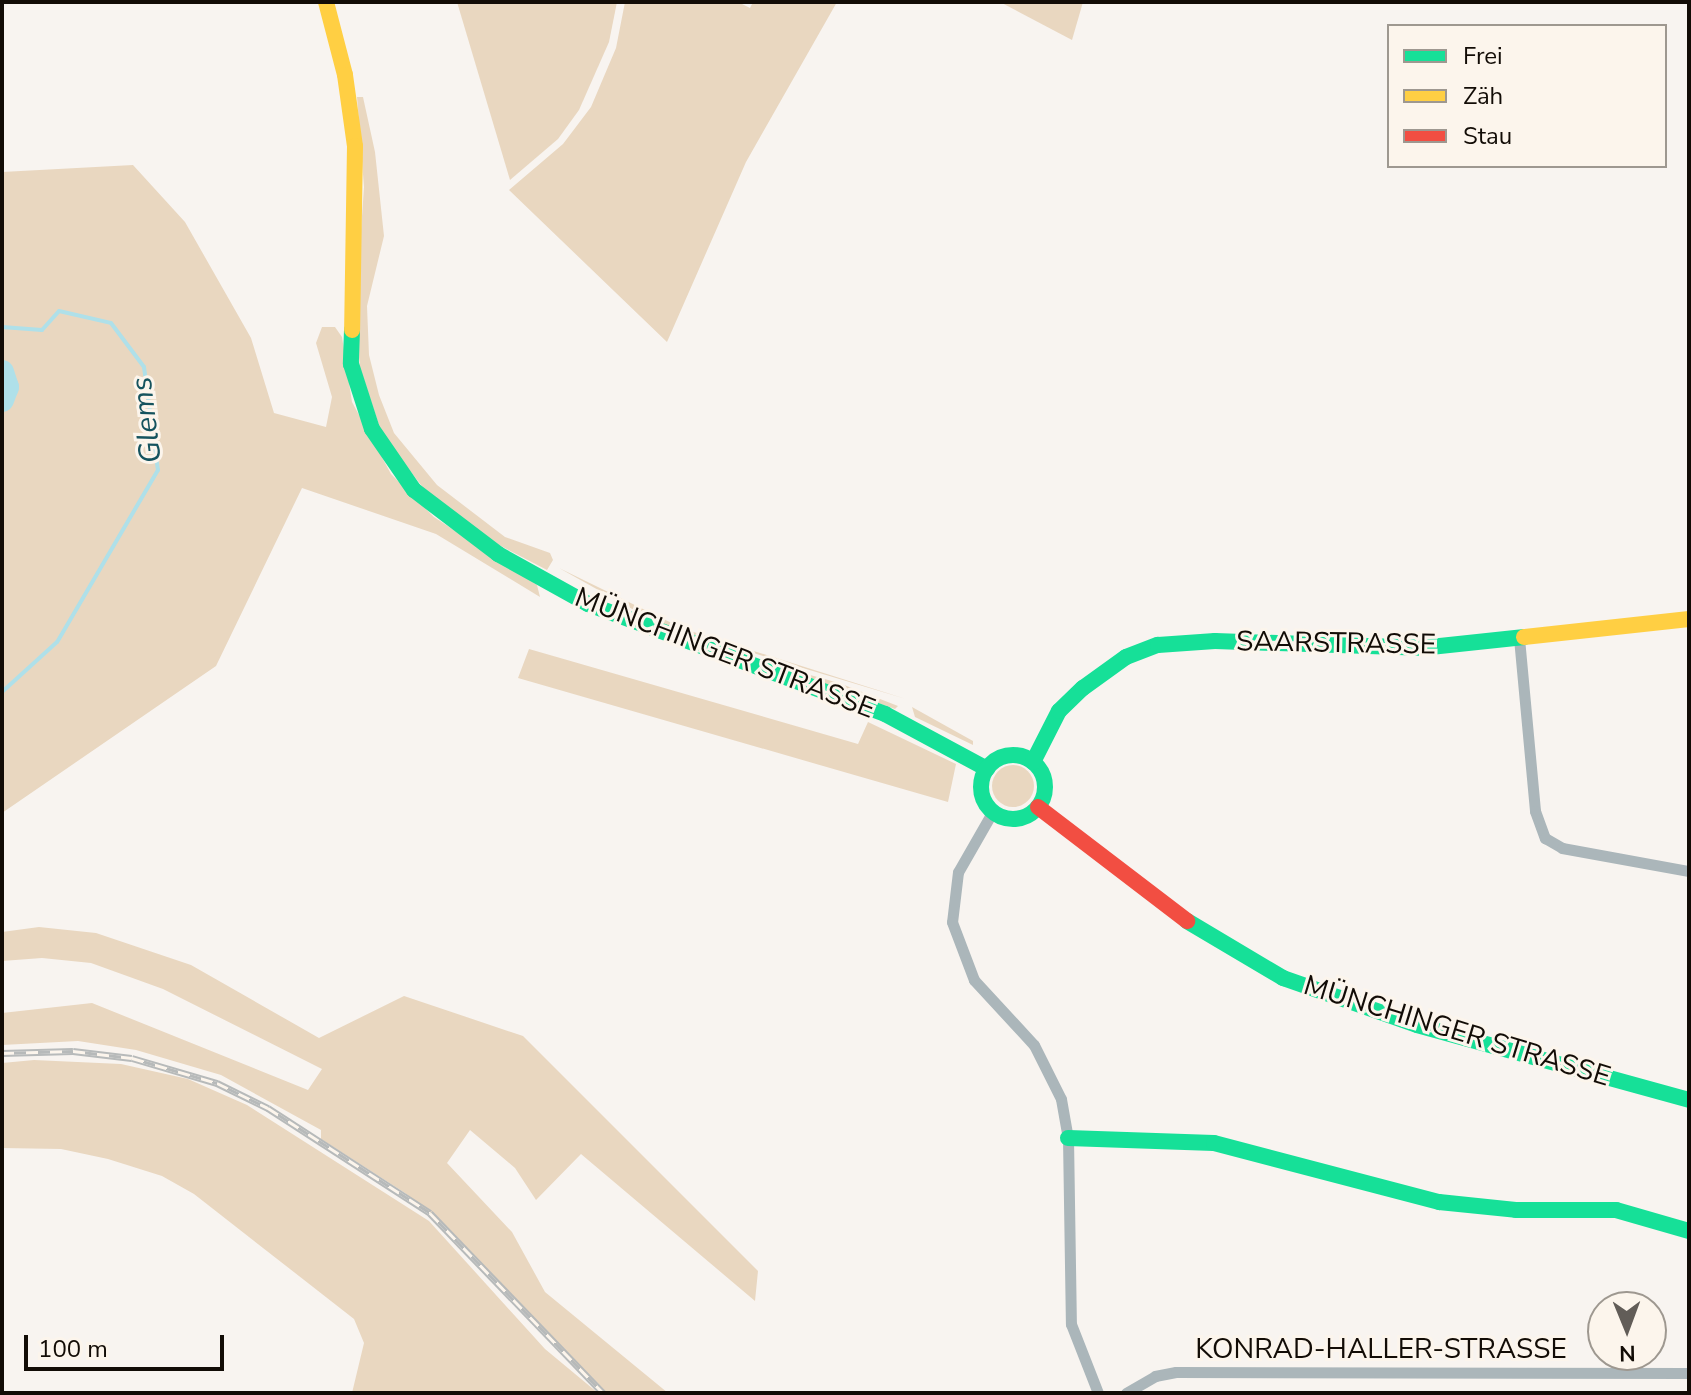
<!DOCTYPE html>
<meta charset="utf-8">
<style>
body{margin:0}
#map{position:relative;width:1691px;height:1395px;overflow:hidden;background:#f8f4f0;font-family:"Nunito Sans",sans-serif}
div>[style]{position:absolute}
.green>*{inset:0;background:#e9d7c0}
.round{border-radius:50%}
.stream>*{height:4px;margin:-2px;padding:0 2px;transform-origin:2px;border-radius:2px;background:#afe0e9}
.river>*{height:24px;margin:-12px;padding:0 12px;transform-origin:12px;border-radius:12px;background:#afe0e9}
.street>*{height:11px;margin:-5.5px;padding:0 5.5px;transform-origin:5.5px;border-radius:5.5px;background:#abb6ba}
.fast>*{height:16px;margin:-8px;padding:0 8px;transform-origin:8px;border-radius:8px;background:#16e098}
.fast>.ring{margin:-8px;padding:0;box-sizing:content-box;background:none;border:16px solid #16e098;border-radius:50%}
.slow>*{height:16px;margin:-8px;padding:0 8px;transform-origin:8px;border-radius:8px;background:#ffcf43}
.jam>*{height:16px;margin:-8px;padding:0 8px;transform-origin:8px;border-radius:8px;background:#f24e42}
.rail>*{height:7px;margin-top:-3.5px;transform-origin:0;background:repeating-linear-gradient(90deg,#fcf5ec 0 12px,#b7baba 0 24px);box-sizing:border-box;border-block:2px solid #b7baba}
span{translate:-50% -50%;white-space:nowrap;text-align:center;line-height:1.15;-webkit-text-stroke:6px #fcf5ec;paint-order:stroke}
.street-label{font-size:28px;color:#120c06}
.water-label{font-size:30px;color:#15535e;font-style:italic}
.frame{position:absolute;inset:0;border:4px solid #120c06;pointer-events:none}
.legend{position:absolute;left:1387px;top:24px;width:280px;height:144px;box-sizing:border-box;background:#fcf5ec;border:2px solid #9e9890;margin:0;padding:10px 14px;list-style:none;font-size:24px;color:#120c06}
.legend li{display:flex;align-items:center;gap:16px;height:40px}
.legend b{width:40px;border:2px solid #9e9890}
.north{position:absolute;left:1587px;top:1291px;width:80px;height:80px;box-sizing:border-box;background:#fcf5ec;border:2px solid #9e9890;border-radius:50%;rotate:179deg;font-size:22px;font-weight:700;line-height:32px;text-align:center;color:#120c06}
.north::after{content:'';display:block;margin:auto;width:28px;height:36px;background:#625d58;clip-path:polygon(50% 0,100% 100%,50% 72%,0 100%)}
.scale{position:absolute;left:24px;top:1335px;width:200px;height:36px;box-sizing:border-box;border:4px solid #120c06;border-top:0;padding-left:10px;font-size:24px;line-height:28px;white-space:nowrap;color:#120c06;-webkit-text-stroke:6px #fcf5ec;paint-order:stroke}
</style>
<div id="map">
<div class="green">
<div style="clip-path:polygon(457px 2px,617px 2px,609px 42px,579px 110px,558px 139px,510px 180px)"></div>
<div style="clip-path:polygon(625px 2px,738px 2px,750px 8px,753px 2px,837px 2px,746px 162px,667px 342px,509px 190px,563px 144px,591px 107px,616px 48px)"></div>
<div style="clip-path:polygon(1000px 2px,1083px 2px,1072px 40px)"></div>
<div style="clip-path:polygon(357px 97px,363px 97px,375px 152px,384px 236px,367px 306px,369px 355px,379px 395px,394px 433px,437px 485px,505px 537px,550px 553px,553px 560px,547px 570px,480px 535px,424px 489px,382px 434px,360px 368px,355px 318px,364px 187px)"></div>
<div style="clip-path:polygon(133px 165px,185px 222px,251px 338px,274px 413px,326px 427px,332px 397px,316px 343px,322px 327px,335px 327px,342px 337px,352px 402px,391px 474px,434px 517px,537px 585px,540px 597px,436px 534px,302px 488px,216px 666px,2px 813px,2px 172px)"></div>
<div style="clip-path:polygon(559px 568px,684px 629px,906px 699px,683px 632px,643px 615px)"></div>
<div style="clip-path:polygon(529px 649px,858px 744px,868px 722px,956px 764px,948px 802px,518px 678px)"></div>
<div style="clip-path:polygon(767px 663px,839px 683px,898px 706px,895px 709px)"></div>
<div style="clip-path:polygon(912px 707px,973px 741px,973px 745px,915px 717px)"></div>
<div class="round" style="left:992px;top:765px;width:42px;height:42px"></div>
<div style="clip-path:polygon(39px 927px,96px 933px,191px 965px,319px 1038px,404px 996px,523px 1036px,758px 1271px,755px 1301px,581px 1154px,536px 1200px,515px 1168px,470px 1130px,447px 1163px,512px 1232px,545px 1292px,668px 1393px,603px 1393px,445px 1226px,405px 1193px,321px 1139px,321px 1130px,221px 1075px,136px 1050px,78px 1041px,2px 1045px,2px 1013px,92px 1003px,308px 1090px,322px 1069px,163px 989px,91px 963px,42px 958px,2px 961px,2px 932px)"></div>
<div style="clip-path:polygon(34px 1060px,121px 1064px,188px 1079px,247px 1105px,429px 1221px,545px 1349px,598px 1393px,352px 1393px,364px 1343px,354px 1319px,194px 1194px,162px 1176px,108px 1159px,61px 1149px,2px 1148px,2px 1063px)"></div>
</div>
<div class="stream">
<div style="left:2px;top:327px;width:40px;rotate:4.3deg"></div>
<div style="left:42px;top:330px;width:25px;rotate:-48deg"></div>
<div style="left:59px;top:311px;width:53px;rotate:13deg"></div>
<div style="left:111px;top:323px;width:55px;rotate:53.1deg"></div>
<div style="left:144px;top:367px;width:104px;rotate:82.3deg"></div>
<div style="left:158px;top:470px;width:199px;rotate:120.4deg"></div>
<div style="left:57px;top:642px;width:74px;rotate:137.7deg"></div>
</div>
<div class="river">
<div style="left:2px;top:372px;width:16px;rotate:72deg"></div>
<div style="left:7px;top:387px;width:14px;rotate:111deg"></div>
</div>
<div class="street">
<div style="left:1519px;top:638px;width:174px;rotate:84.7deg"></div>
<div style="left:1535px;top:811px;width:29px;rotate:70deg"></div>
<div style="left:1545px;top:838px;width:20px;rotate:30deg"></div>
<div style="left:1562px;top:848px;width:129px;rotate:10.3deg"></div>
<div style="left:993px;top:811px;width:70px;rotate:119.8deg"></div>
<div style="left:958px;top:872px;width:50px;rotate:96.8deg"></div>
<div style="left:952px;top:922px;width:62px;rotate:69.2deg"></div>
<div style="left:974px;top:980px;width:88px;rotate:47.3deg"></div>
<div style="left:1034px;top:1045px;width:60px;rotate:63.4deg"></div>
<div style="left:1061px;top:1099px;width:40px;rotate:80deg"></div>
<div style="left:1068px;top:1138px;width:186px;rotate:89.1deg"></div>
<div style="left:1071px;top:1324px;width:74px;rotate:68.6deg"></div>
<div style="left:1126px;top:1393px;width:34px;rotate:-30deg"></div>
<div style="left:1155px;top:1376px;width:21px;rotate:-11deg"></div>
<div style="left:1176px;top:1372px;width:513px;rotate:0.11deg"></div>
</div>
<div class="fast">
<div style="left:352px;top:330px;width:34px;rotate:92deg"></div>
<div style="left:351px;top:364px;width:68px;rotate:72.1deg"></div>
<div style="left:372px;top:429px;width:74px;rotate:55.5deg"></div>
<div style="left:414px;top:490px;width:106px;rotate:37.3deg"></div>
<div style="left:498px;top:554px;width:103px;rotate:29.1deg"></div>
<div style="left:588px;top:604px;width:317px;rotate:20.3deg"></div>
<div style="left:885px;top:714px;width:116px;rotate:28.3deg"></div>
<div class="ring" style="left:981px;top:755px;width:48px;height:48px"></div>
<div style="left:1033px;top:762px;width:57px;rotate:-63deg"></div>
<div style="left:1059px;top:711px;width:33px;rotate:-44deg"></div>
<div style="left:1083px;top:688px;width:53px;rotate:-35.8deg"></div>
<div style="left:1126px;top:657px;width:34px;rotate:-21deg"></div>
<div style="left:1158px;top:645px;width:57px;rotate:-4deg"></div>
<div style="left:1215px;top:641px;width:206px;rotate:1.9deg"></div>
<div style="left:1421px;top:648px;width:104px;rotate:-6.1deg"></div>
<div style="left:1187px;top:921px;width:112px;rotate:30.7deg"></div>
<div style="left:1283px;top:978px;width:142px;rotate:19.3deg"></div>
<div style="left:1417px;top:1025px;width:282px;rotate:15.4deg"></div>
<div style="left:1068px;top:1138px;width:146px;rotate:2deg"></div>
<div style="left:1214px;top:1143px;width:233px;rotate:14.7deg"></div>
<div style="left:1439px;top:1202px;width:77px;rotate:5.9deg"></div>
<div style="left:1516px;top:1210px;width:100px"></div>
<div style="left:1616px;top:1210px;width:76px;rotate:16deg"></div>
</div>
<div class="slow">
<div style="left:326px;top:2px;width:75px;rotate:75.4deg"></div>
<div style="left:345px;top:75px;width:72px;rotate:82deg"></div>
<div style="left:355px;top:146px;width:184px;rotate:90.9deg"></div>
<div style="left:1524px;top:637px;width:166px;rotate:-6.2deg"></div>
</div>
<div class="jam">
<div style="left:1038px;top:807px;width:188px;rotate:37.4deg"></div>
</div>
<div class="rail">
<div style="left:2px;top:1053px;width:71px;rotate:-1.6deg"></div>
<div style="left:73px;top:1051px;width:59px;rotate:6.8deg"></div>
<div style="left:132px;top:1058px;width:89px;rotate:16.4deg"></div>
<div style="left:217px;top:1083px;width:57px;rotate:26.1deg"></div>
<div style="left:268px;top:1108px;width:193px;rotate:32.9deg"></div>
<div style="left:430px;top:1213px;width:250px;rotate:46.1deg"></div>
</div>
<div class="street-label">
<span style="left:1336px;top:643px;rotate:1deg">SAARSTRASSE</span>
<span style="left:725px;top:653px;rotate:21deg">MÜNCHINGER STRASSE</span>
<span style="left:1457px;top:1031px;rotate:17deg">MÜNCHINGER STRASSE</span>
<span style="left:1381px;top:1349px">KONRAD-HALLER-STRASSE</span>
</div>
<div class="water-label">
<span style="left:147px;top:420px;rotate:-97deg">Glems</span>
</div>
<div class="frame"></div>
<ul class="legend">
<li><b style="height:10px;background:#16e098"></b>Frei</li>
<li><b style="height:10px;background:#ffcf43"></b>Zäh</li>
<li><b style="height:10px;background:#f24e42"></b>Stau</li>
</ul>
<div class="north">N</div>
<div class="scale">100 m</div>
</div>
